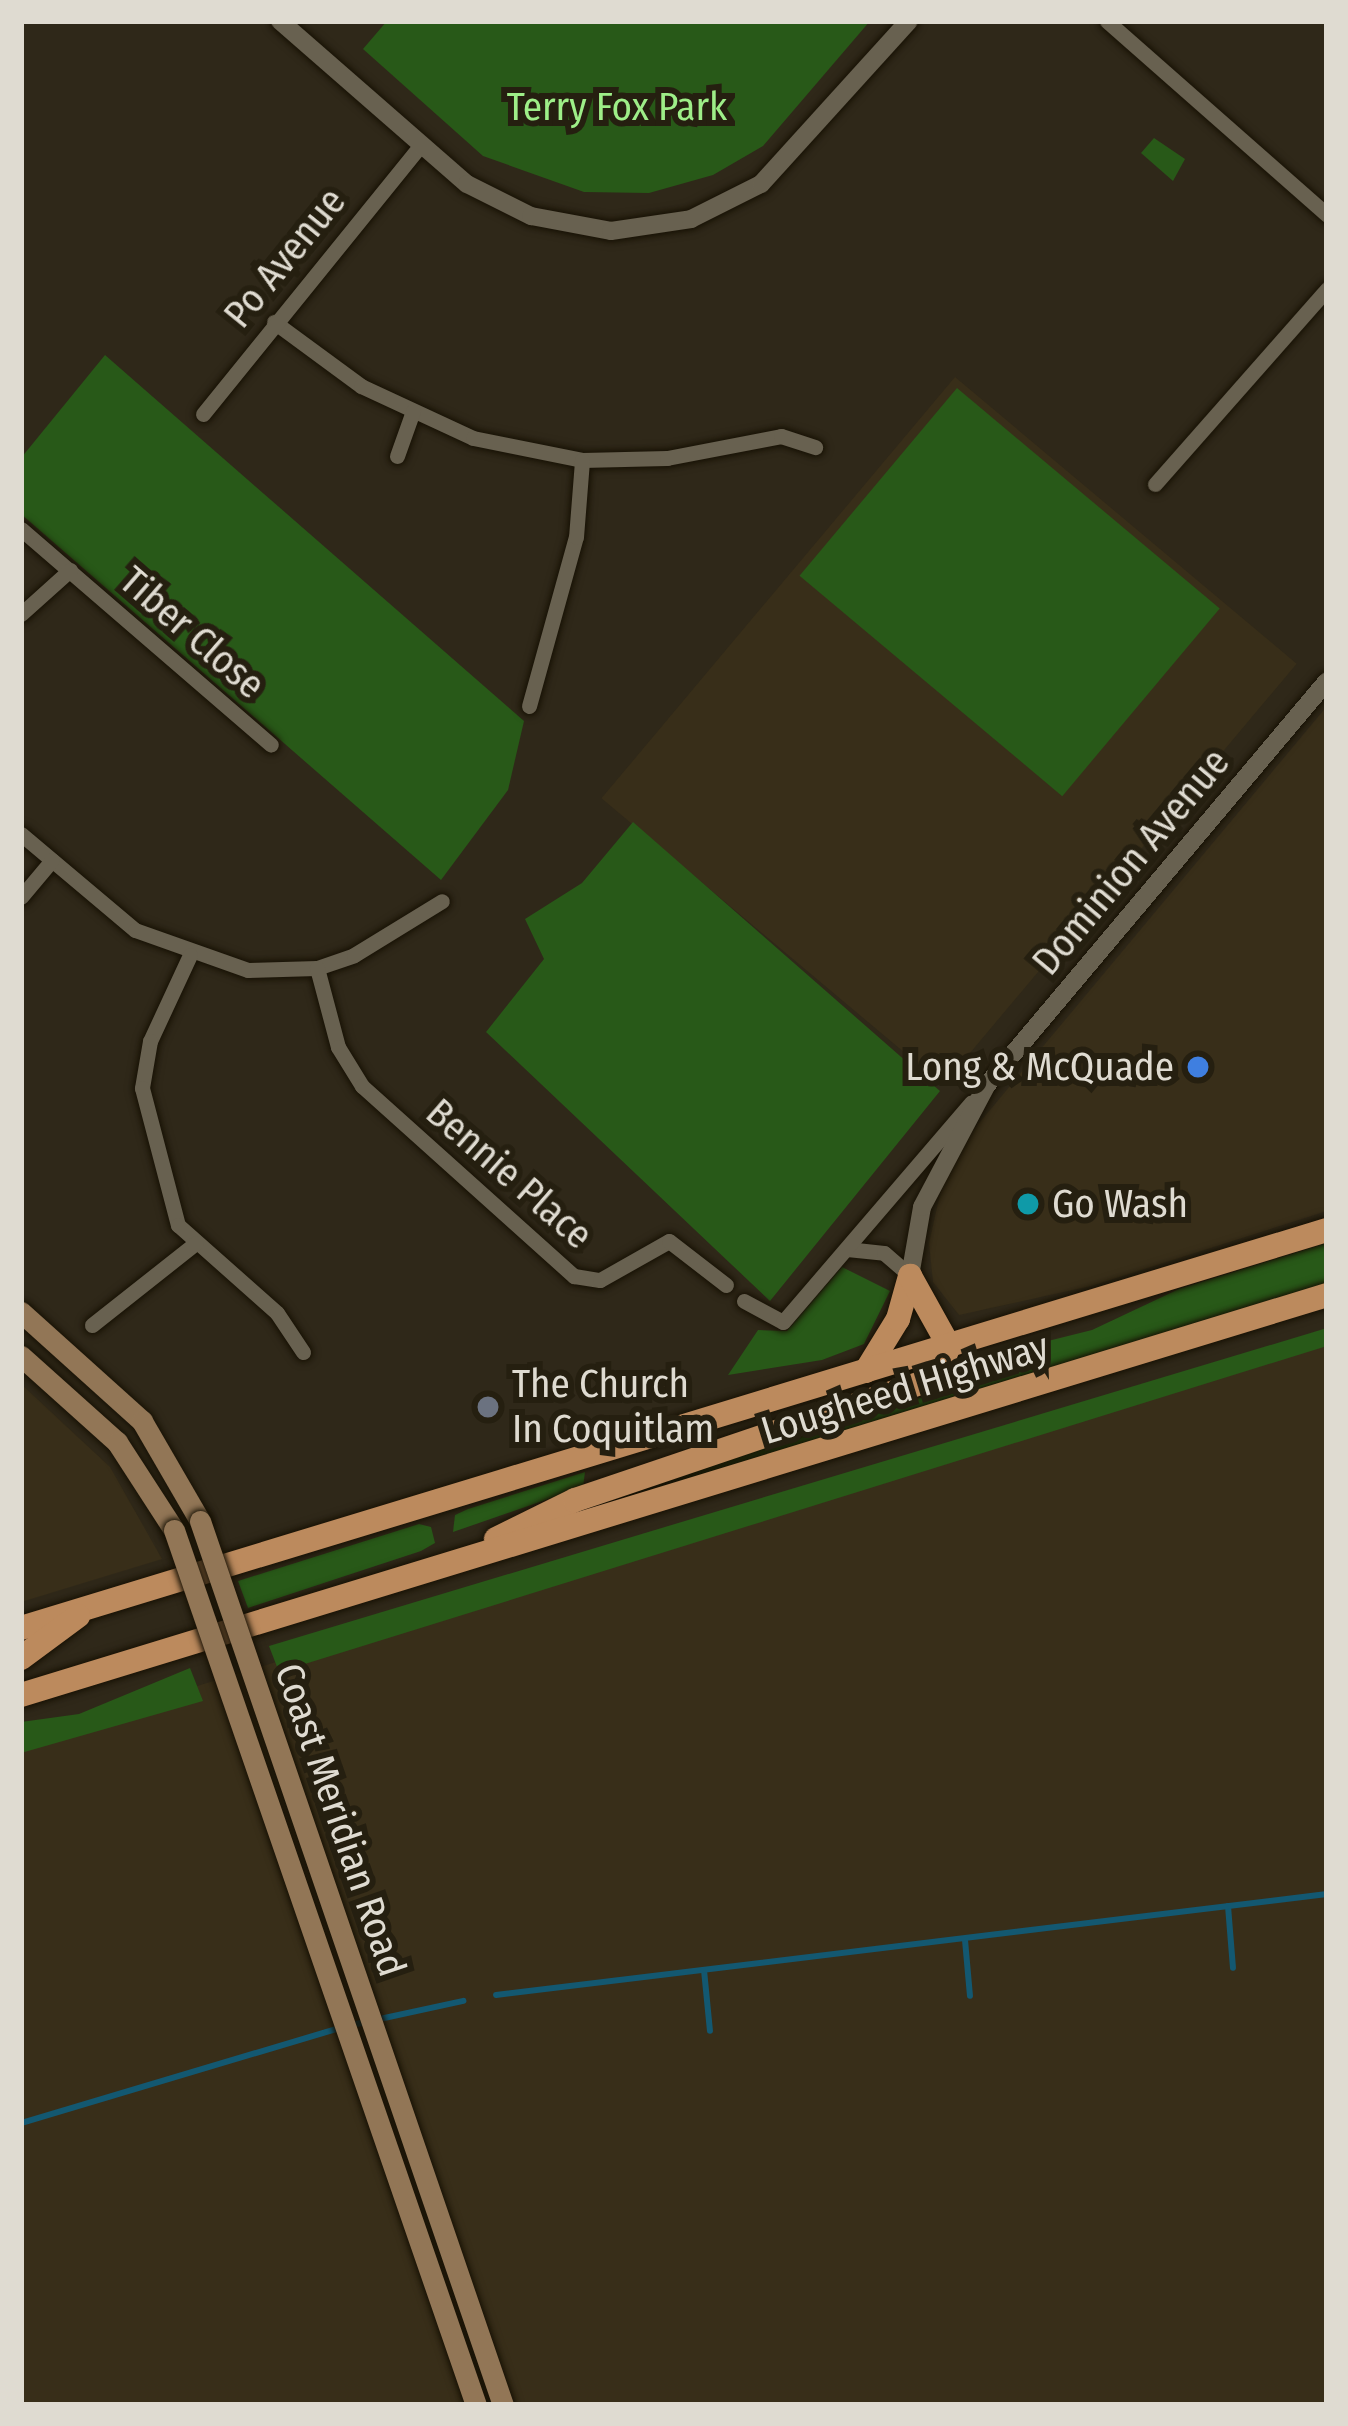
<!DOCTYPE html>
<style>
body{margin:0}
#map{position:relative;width:1348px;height:2426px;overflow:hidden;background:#2f2819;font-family:"Fira Sans Condensed",sans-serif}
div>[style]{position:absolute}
.built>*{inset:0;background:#382e19;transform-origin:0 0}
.green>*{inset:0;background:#285918;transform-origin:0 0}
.stream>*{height:6px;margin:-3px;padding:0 3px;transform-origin:3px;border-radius:3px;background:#135871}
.roads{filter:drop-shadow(0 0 3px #171104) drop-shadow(0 0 3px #171104)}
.minor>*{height:15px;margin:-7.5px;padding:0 7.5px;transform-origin:7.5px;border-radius:7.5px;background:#686150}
.tertiary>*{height:18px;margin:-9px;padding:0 9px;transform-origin:9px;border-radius:9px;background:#686150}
.secondary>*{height:21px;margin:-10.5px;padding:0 10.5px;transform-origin:10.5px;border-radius:10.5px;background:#927656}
.primary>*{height:24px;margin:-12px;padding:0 12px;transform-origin:12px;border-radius:12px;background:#bc8a5d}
.bridges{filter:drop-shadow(0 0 3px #171104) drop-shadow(0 0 3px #171104)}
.secondary-bridge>*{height:21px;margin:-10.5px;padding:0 10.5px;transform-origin:10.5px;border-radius:10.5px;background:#927656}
.dots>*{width:33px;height:33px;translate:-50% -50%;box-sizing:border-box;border:6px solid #251f10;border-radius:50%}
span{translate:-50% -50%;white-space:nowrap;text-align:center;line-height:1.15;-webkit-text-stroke:12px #251f10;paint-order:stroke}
.park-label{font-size:39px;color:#9eee88}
.street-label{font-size:39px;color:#dfdbd1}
.poi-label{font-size:39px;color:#dfdbd1}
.right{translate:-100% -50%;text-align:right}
.left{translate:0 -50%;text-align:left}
.frame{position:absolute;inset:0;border:24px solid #dfdbd1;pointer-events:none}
</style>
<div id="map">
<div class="built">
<div style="left:955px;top:377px;width:446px;height:550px;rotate:40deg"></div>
<div style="clip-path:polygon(1327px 706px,1327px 1211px,1091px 1286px,959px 1315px,933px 1282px,929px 1243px,943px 1181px,970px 1134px)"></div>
<div style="clip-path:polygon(1327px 1340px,1327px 2405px,21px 2405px,21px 1740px)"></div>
<div style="clip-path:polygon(21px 1384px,110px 1467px,162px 1559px,21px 1602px)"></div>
</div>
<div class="green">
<div style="clip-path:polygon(387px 21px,870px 21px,763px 146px,713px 175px,649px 193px,584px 192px,483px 156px,363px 49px)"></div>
<div style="clip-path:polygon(1154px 138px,1185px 159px,1173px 181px,1141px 153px)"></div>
<div style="clip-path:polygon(105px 355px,524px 721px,508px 790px,441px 880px,21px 514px,21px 458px)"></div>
<div style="left:957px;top:388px;width:343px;height:245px;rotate:40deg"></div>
<div style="clip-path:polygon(633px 822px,940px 1091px,770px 1301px,486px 1032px,544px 959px,525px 919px,582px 883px)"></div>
<div style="clip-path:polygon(1327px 1243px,1327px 1285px,608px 1503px,652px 1481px,952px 1388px,972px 1360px,1092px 1330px,1179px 1289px)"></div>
<div style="clip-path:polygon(842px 1267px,890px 1291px,864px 1344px,822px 1360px,728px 1375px,758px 1330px,787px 1331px)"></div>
<div style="clip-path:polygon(1327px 1328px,1327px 1346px,279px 1672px,269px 1646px)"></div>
<div style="clip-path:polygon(585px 1472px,583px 1487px,453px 1532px,455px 1515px,468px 1509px)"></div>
<div style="clip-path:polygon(419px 1524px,431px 1527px,435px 1543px,421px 1551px,248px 1608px,238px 1581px)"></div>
<div style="clip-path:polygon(190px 1668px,203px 1701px,21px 1753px,21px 1722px,79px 1714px)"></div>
</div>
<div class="stream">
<div style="left:1228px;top:1906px;width:62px;rotate:85.4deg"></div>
<div style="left:965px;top:1940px;width:56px;rotate:84.9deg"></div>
<div style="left:704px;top:1970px;width:61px;rotate:84.4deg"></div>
<div style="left:496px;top:1995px;width:837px;rotate:-6.93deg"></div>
<div style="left:352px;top:2025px;width:114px;rotate:-12.2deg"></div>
<div style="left:21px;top:2123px;width:333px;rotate:-16.6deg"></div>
</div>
<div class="roads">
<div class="minor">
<div style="left:1107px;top:21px;width:293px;rotate:41.4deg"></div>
<div style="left:274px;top:322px;width:108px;rotate:36.3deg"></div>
<div style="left:361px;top:386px;width:123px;rotate:24.9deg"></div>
<div style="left:473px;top:438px;width:111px;rotate:11.4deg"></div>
<div style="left:582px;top:460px;width:85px;rotate:-1.3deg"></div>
<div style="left:667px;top:458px;width:116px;rotate:-10.9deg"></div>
<div style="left:781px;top:436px;width:36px;rotate:18deg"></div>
<div style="left:203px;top:414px;width:346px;rotate:-51deg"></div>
<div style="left:397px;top:456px;width:48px;rotate:-70.4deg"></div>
<div style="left:1155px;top:484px;width:260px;rotate:-48.6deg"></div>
<div style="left:21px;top:529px;width:330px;rotate:40.8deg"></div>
<div style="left:21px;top:614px;width:66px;rotate:-41.9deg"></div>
<div style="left:529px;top:706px;width:175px;rotate:-74.5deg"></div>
<div style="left:576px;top:537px;width:77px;rotate:-85.5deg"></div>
<div style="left:21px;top:834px;width:149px;rotate:40.1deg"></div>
<div style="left:135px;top:930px;width:120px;rotate:19.5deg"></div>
<div style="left:248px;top:970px;width:69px;rotate:-1.7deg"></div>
<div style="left:317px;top:968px;width:39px;rotate:-19deg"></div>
<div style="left:354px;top:955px;width:103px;rotate:-31.5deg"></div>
<div style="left:21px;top:897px;width:48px;rotate:-50deg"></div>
<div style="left:190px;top:955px;width:95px;rotate:114.9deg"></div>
<div style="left:150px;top:1041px;width:48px;rotate:99.7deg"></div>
<div style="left:142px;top:1088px;width:142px;rotate:75.3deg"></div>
<div style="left:178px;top:1225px;width:132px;rotate:41.6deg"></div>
<div style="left:277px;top:1313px;width:47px;rotate:56.3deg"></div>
<div style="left:317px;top:968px;width:82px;rotate:75.1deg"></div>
<div style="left:338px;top:1047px;width:46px;rotate:58.4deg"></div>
<div style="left:362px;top:1086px;width:285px;rotate:41.9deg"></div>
<div style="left:574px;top:1276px;width:26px;rotate:9deg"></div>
<div style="left:600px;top:1280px;width:79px;rotate:-29.5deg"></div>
<div style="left:669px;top:1241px;width:72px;rotate:37.7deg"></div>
<div style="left:847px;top:1249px;width:37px;rotate:6deg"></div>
<div style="left:884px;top:1253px;width:35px;rotate:41deg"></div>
<div style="left:744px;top:1301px;width:44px;rotate:28.3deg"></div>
<div style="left:783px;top:1322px;width:289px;rotate:-49.4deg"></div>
<div style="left:92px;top:1325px;width:132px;rotate:-38.3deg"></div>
</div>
<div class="tertiary">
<div style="left:280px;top:21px;width:248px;rotate:41.1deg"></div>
<div style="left:467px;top:184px;width:72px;rotate:26.6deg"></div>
<div style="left:531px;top:216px;width:81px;rotate:10.6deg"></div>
<div style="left:611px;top:231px;width:81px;rotate:-8.5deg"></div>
<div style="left:691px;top:219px;width:78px;rotate:-26.6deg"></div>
<div style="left:761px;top:184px;width:220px;rotate:-47.8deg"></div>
<div style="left:910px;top:1276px;width:70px;rotate:-80.1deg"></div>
<div style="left:922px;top:1207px;width:137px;rotate:-62.1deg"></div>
<div style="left:986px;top:1086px;width:529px;rotate:-49.9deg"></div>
</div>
<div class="secondary">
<div style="left:21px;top:1312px;width:163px;rotate:42deg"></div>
<div style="left:142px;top:1421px;width:116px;rotate:59.9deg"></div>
<div style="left:21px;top:1356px;width:129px;rotate:41.9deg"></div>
<div style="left:117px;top:1442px;width:105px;rotate:57.1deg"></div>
</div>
<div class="primary">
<div style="left:866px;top:1371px;width:61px;rotate:-58.4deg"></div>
<div style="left:898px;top:1319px;width:45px;rotate:-74.4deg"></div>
<div style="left:496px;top:1539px;width:88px;rotate:-26.3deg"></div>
<div style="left:575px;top:1500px;width:381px;rotate:-18.7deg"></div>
<div style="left:936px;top:1378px;width:35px;rotate:-68deg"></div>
<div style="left:949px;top:1346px;width:80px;rotate:-119.1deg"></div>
<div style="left:21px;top:1628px;width:1365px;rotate:-16.95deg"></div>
<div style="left:21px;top:1658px;width:71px;rotate:-36.4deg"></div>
<div style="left:21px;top:1695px;width:1366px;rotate:-17.03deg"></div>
</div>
</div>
<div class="bridges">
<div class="secondary-bridge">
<div style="left:200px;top:1521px;width:934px;rotate:71.08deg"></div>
<div style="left:174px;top:1530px;width:926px;rotate:70.96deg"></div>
</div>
</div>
<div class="dots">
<div style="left:1198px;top:1067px;background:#3f7fe0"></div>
<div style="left:1028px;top:1204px;background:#0f9aa8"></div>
<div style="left:488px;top:1407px;background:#6b7280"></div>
</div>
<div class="park-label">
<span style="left:617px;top:107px">Terry Fox Park</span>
</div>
<div class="street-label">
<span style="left:285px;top:258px;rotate:-51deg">Po Avenue</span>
<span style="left:192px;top:633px;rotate:41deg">Tiber Close</span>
<span style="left:1131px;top:862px;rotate:-50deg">Dominion Avenue</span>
<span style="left:509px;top:1174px;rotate:41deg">Bennie Place</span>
<span style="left:905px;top:1389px;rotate:-17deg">Lougheed Highway</span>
<span style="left:340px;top:1820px;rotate:71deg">Coast Meridian Road</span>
</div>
<div class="poi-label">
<span class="right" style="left:1174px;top:1067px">Long &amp; McQuade</span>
<span class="left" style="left:1052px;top:1204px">Go Wash</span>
<span class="left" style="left:512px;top:1407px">The Church<br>In Coquitlam</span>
</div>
<div class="frame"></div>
</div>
